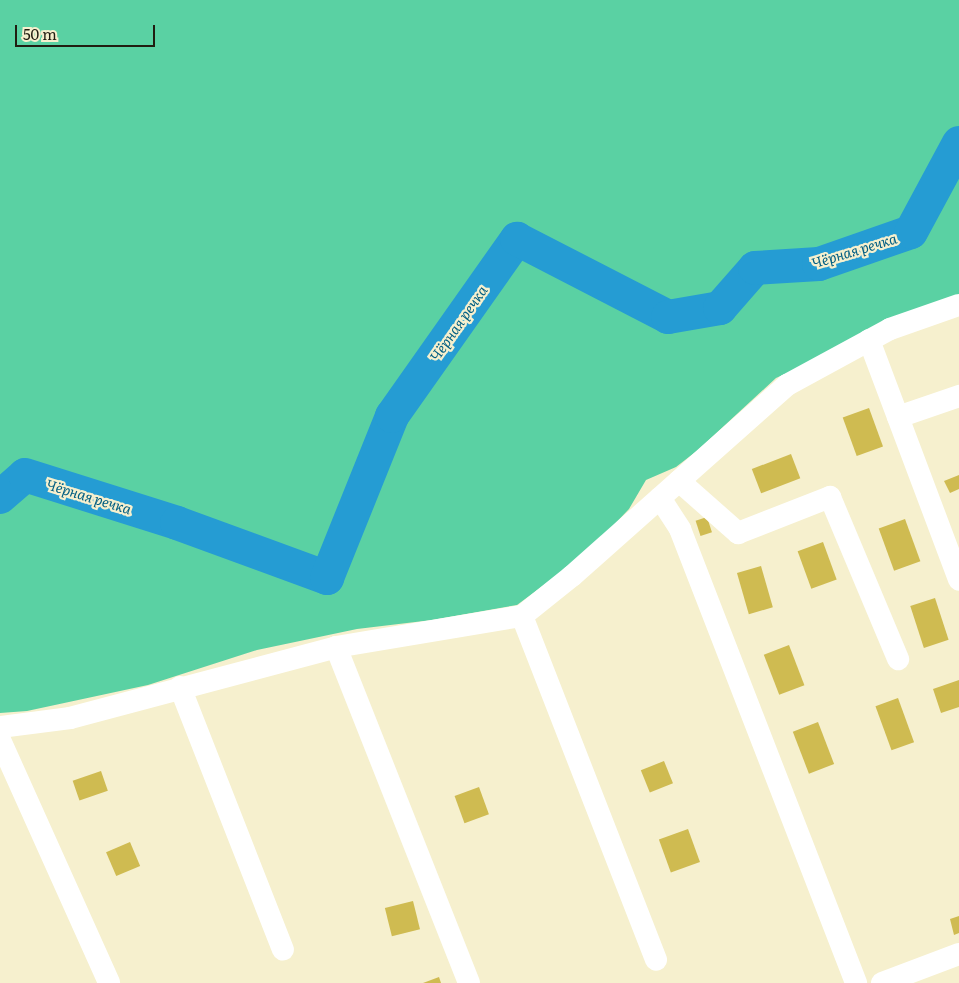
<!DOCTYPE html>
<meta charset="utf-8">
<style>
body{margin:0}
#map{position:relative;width:959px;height:983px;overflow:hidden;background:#f6f0ce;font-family:Literata,serif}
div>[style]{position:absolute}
.forest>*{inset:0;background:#5ad1a3}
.river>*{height:34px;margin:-17px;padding:0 17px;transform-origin:17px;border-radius:17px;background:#259cd3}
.building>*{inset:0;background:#cfbb51;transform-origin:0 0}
.minor>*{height:22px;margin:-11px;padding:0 11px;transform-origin:11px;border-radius:11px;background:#fff}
span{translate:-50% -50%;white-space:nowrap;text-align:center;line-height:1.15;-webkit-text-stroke:4.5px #f6f0ce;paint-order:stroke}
.water-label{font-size:14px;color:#005d82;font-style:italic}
.scale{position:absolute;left:15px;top:25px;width:140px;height:22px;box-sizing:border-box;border:2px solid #201d11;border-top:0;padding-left:6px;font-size:15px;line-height:18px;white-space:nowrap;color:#201d11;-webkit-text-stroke:4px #f6f0ce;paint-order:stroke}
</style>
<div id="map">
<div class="forest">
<div style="clip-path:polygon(0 0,959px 0,959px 297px,776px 378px,698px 450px,676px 467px,646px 480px,629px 509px,587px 553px,517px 605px,432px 620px,357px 629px,257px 650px,148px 685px,27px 711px,0 713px)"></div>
</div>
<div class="river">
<div style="left:0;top:497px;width:33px;rotate:-41deg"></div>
<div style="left:25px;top:475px;width:159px;rotate:17.5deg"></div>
<div style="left:177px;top:523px;width:160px;rotate:20.1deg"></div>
<div style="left:327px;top:578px;width:175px;rotate:-68.1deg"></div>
<div style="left:392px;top:416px;width:217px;rotate:-54.8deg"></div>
<div style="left:517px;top:239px;width:170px;rotate:27.3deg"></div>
<div style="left:668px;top:317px;width:53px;rotate:-9.8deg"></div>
<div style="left:720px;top:308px;width:53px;rotate:-48.8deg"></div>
<div style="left:755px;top:268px;width:64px;rotate:-3.6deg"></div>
<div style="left:819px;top:264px;width:97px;rotate:-19.2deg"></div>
<div style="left:911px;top:232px;width:101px;rotate:-61.7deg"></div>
</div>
<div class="building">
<div style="left:869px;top:408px;width:41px;height:28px;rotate:70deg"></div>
<div style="left:791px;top:454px;width:26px;height:42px;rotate:69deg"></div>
<div style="clip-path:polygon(959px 475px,959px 489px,950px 493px,944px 481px)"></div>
<div style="left:707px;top:517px;width:16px;height:12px;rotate:72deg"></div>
<div style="left:905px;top:519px;width:45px;height:28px;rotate:70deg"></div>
<div style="left:823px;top:542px;width:40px;height:27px;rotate:70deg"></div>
<div style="left:761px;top:566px;width:43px;height:25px;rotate:74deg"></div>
<div style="left:935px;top:598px;width:44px;height:26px;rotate:72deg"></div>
<div style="left:789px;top:645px;width:43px;height:27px;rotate:69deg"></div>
<div style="clip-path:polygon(959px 680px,959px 707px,941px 713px,933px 689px)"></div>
<div style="left:898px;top:698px;width:47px;height:24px;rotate:70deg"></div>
<div style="left:818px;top:722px;width:45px;height:27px;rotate:69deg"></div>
<div style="left:664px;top:761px;width:24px;height:25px;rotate:68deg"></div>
<div style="left:101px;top:771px;width:21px;height:30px;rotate:71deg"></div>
<div style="left:479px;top:787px;width:29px;height:26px;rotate:70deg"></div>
<div style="left:688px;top:829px;width:35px;height:31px;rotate:70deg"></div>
<div style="left:130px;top:842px;width:26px;height:26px;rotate:67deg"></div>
<div style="left:413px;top:901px;width:29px;height:29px;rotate:76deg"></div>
<div style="clip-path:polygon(959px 916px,959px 933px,954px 935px,950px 919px)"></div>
<div style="clip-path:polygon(439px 977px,441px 983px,423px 983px)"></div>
</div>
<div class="minor">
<div style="left:869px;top:340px;width:256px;rotate:69.4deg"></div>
<div style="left:898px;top:417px;width:65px;rotate:-19deg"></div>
<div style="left:679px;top:481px;width:79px;rotate:41.4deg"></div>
<div style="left:738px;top:533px;width:99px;rotate:-21.4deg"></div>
<div style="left:830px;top:497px;width:176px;rotate:67.2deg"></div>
<div style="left:660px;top:498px;width:37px;rotate:57deg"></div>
<div style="left:680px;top:529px;width:487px;rotate:68.8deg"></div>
<div style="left:522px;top:616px;width:369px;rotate:68.7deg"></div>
<div style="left:336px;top:647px;width:361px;rotate:68.4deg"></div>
<div style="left:180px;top:687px;width:282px;rotate:68.6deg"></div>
<div style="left:0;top:727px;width:71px;rotate:-7.3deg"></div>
<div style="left:70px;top:718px;width:275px;rotate:-14.9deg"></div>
<div style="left:336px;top:647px;width:189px;rotate:-9.5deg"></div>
<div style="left:522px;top:616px;width:64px;rotate:-38.7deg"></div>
<div style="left:572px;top:576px;width:288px;rotate:-41.6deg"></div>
<div style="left:787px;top:385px;width:117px;rotate:-28.5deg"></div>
<div style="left:890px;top:329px;width:73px;rotate:-19.2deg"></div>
<div style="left:0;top:740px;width:266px;rotate:65.8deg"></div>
<div style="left:882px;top:983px;width:82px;rotate:-20.6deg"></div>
</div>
<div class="water-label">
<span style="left:854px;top:250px;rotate:-17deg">Чёрная речка</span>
<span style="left:458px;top:323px;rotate:-55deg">Чёрная речка</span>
<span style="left:89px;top:496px;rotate:17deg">Чёрная речка</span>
</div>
<div class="scale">50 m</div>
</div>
